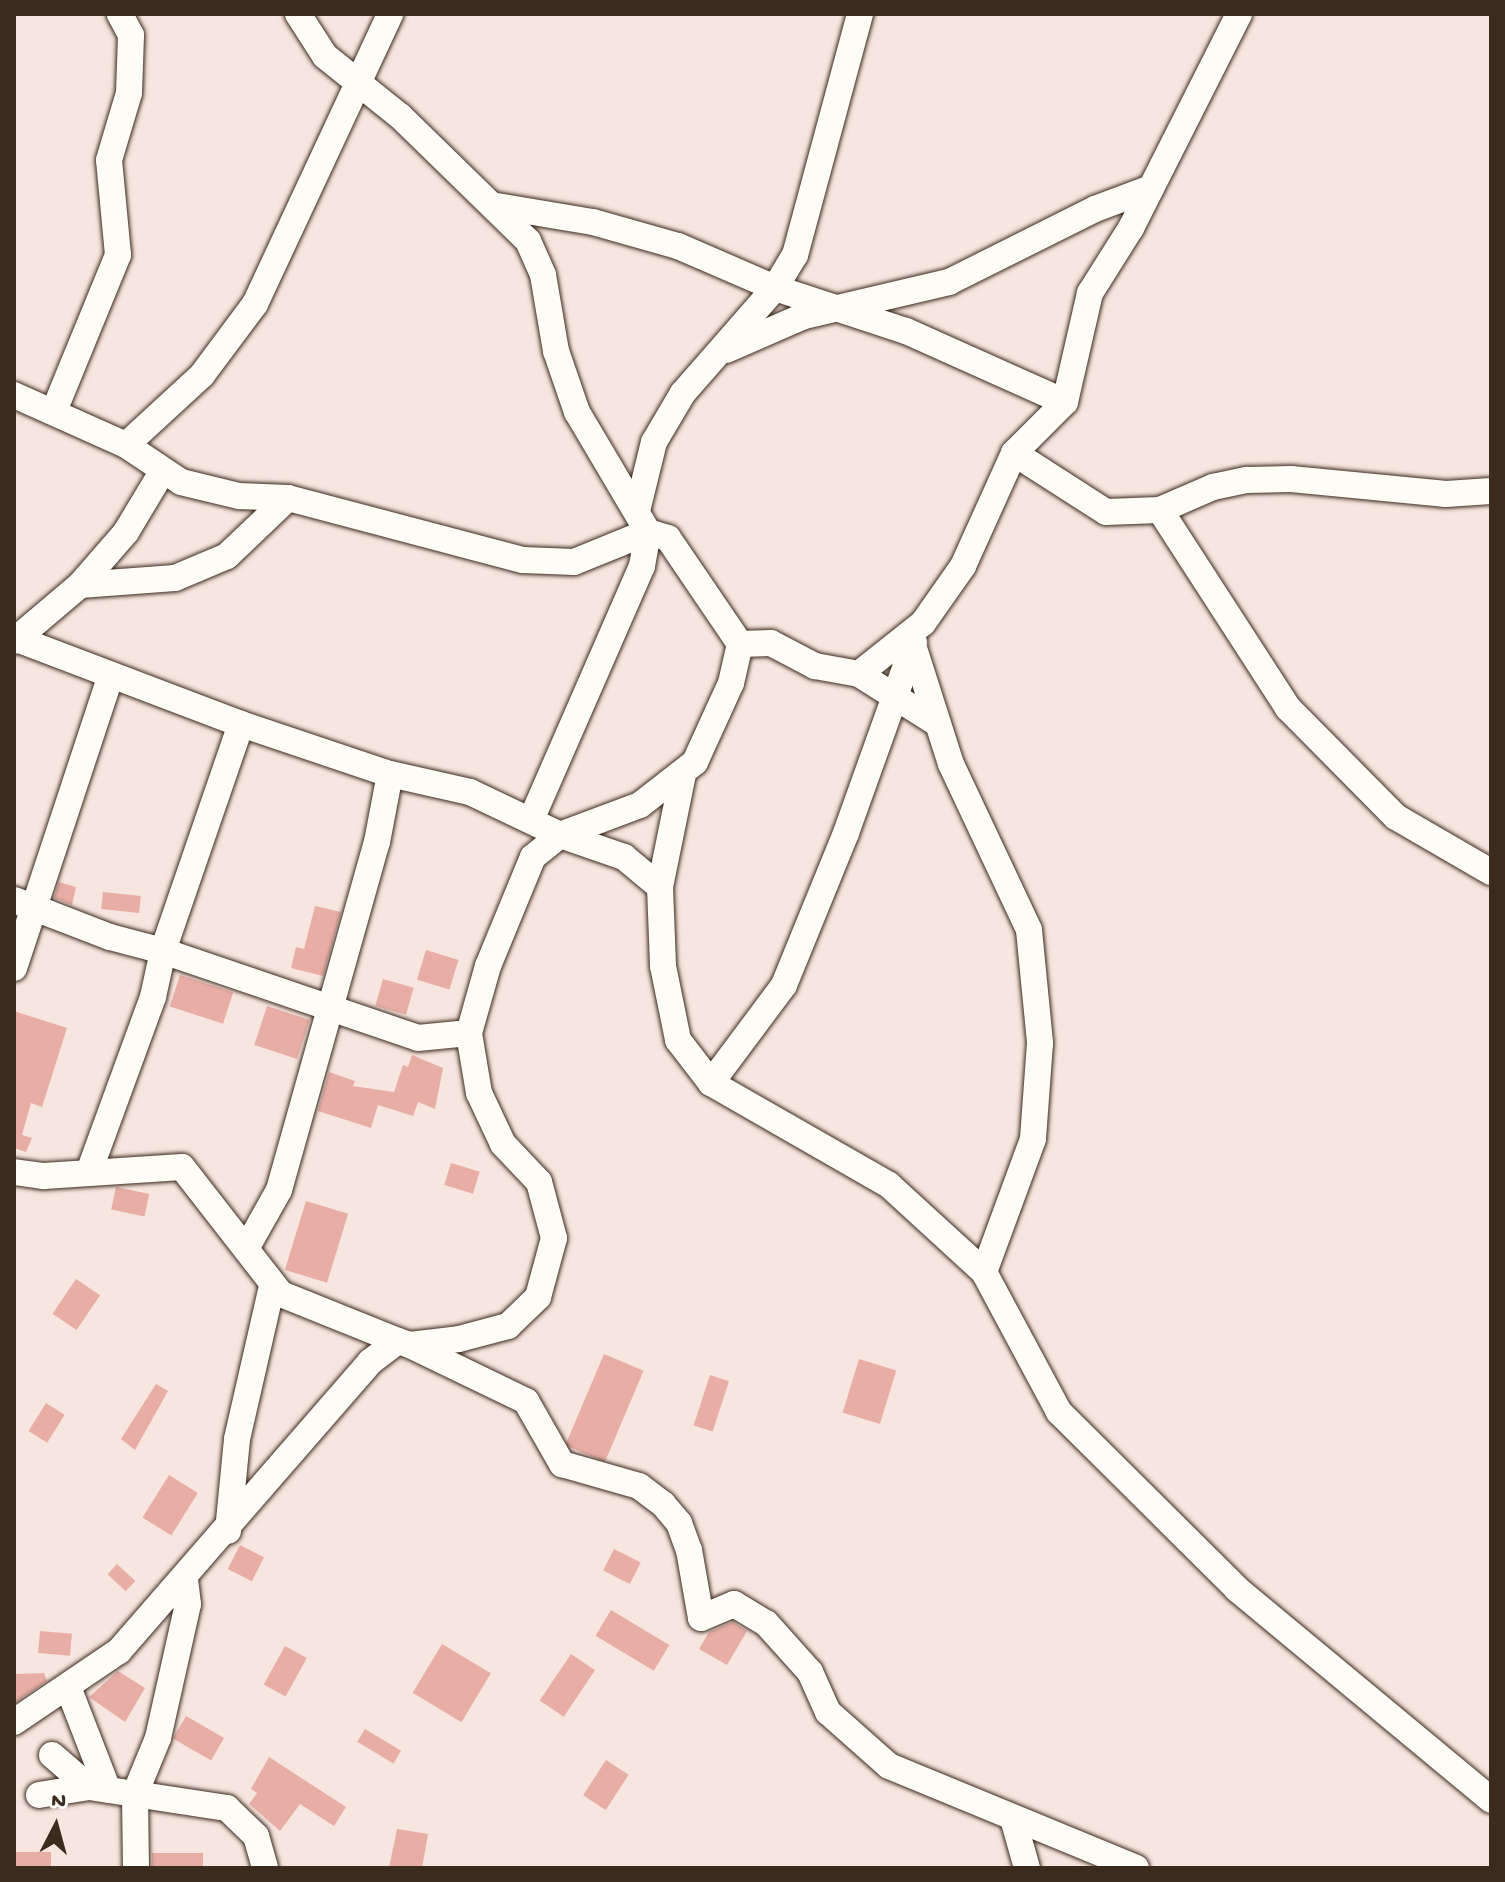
<!DOCTYPE html>
<style>
body{margin:0}
#map{position:relative;width:1505px;height:1882px;overflow:hidden;background:#f7e5df;font-family:"Gochi Hand",sans-serif}
div>[style]{position:absolute}
.building>*{inset:0;background:#e8aea6;transform-origin:0 0}
.roads{filter:drop-shadow(0 0 2px #3b2a1e) drop-shadow(0 0 2px #3b2a1e)}
.minor>*{height:26px;margin:-13px;padding:0 13px;transform-origin:13px;border-radius:13px;background:#fdfcf7}
span{translate:-50% -50%;white-space:nowrap;text-align:center;line-height:1.15;-webkit-text-stroke:6px #fdfcf7;paint-order:stroke}
.frame{position:absolute;inset:0;border:16px solid #3b2a1e;pointer-events:none}
.north{position:absolute;left:16px;top:1786px;width:80px;height:80px;-webkit-text-stroke:6px #fdfcf7;paint-order:stroke;rotate:6deg;font-size:22px;font-weight:700;line-height:32px;text-align:center;color:#3b2a1e}
.north::after{content:'';display:block;margin:auto;width:28px;height:36px;background:#3b2a1e;clip-path:polygon(50% 0,100% 100%,50% 72%,0 100%)}
</style>
<div id="map">
<div class="building">
<div style="clip-path:polygon(59px 882px,76px 887px,72px 905px,54px 898px)"></div>
<div style="left:103px;top:892px;width:38px;height:17px;rotate:6deg"></div>
<div style="clip-path:polygon(315px 906px,341px 912px,323px 976px,291px 968px,296px 947px,304px 949px)"></div>
<div style="left:426px;top:950px;width:34px;height:31px;rotate:17deg"></div>
<div style="left:180px;top:975px;width:56px;height:33px;rotate:18deg"></div>
<div style="left:383px;top:979px;width:32px;height:28px;rotate:16deg"></div>
<div style="left:267px;top:1006px;width:45px;height:41px;rotate:18deg"></div>
<div style="clip-path:polygon(14px 1011px,67px 1028px,42px 1107px,31px 1103px,22px 1135px,32px 1138px,26px 1152px,14px 1148px)"></div>
<div style="clip-path:polygon(412px 1055px,443px 1068px,435px 1109px,418px 1102px,413px 1116px,378px 1105px,371px 1128px,318px 1111px,329px 1072px,355px 1081px,353px 1086px,394px 1092px,403px 1065px,408px 1067px)"></div>
<div style="left:451px;top:1163px;width:30px;height:23px;rotate:17deg"></div>
<div style="left:116px;top:1187px;width:34px;height:23px;rotate:12deg"></div>
<div style="left:306px;top:1201px;width:44px;height:72px;rotate:17deg"></div>
<div style="left:76px;top:1279px;width:29px;height:42px;rotate:34deg"></div>
<div style="left:604px;top:1354px;width:43px;height:99px;rotate:23deg"></div>
<div style="left:859px;top:1359px;width:39px;height:56px;rotate:17deg"></div>
<div style="left:710px;top:1375px;width:20px;height:53px;rotate:18deg"></div>
<div style="clip-path:polygon(156px 1384px,168px 1391px,135px 1450px,121px 1439px)"></div>
<div style="left:46px;top:1403px;width:22px;height:33px;rotate:32deg"></div>
<div style="left:169px;top:1475px;width:34px;height:50px;rotate:32deg"></div>
<div style="left:240px;top:1545px;width:27px;height:27px;rotate:27deg"></div>
<div style="left:614px;top:1549px;width:30px;height:24px;rotate:27deg"></div>
<div style="left:117px;top:1564px;width:25px;height:14px;rotate:43deg"></div>
<div style="left:611px;top:1610px;width:68px;height:30px;rotate:31deg"></div>
<div style="clip-path:polygon(733px 1622px,747px 1631px,727px 1665px,699px 1649px,709px 1632px)"></div>
<div style="left:40px;top:1631px;width:32px;height:22px;rotate:5deg"></div>
<div style="left:442px;top:1644px;width:57px;height:57px;rotate:31deg"></div>
<div style="left:285px;top:1646px;width:25px;height:44px;rotate:29deg"></div>
<div style="left:571px;top:1654px;width:29px;height:56px;rotate:34deg"></div>
<div style="clip-path:polygon(118px 1671px,145px 1688px,125px 1722px,89px 1697px)"></div>
<div style="clip-path:polygon(44px 1673px,47px 1681px,14px 1703px,14px 1674px)"></div>
<div style="left:186px;top:1716px;width:44px;height:26px;rotate:30deg"></div>
<div style="left:365px;top:1729px;width:42px;height:15px;rotate:31deg"></div>
<div style="clip-path:polygon(269px 1757px,346px 1807px,334px 1826px,300px 1804px,280px 1831px,249px 1804px,257px 1793px,251px 1789px)"></div>
<div style="left:606px;top:1760px;width:27px;height:42px;rotate:33deg"></div>
<div style="clip-path:polygon(397px 1829px,428px 1834px,422px 1868px,389px 1868px)"></div>
<div style="left:51px;top:1852px;width:16px;height:37px;rotate:90deg"></div>
<div style="left:203px;top:1853px;width:15px;height:51px;rotate:90deg"></div>
</div>
<div class="roads">
<div class="minor">
<div style="left:298px;top:14px;width:50px;rotate:57.3deg"></div>
<div style="left:325px;top:56px;width:96px;rotate:38.7deg"></div>
<div style="left:400px;top:116px;width:179px;rotate:44.3deg"></div>
<div style="left:528px;top:241px;width:37px;rotate:66deg"></div>
<div style="left:543px;top:275px;width:77px;rotate:80.3deg"></div>
<div style="left:556px;top:351px;width:65px;rotate:71deg"></div>
<div style="left:577px;top:412px;width:139px;rotate:59.4deg"></div>
<div style="left:648px;top:532px;width:35px;rotate:100deg"></div>
<div style="left:642px;top:566px;width:277px;rotate:113.6deg"></div>
<div style="left:497px;top:206px;width:97px;rotate:9.5deg"></div>
<div style="left:593px;top:222px;width:88px;rotate:15.8deg"></div>
<div style="left:678px;top:246px;width:106px;rotate:23.4deg"></div>
<div style="left:775px;top:288px;width:138px;rotate:18.2deg"></div>
<div style="left:906px;top:331px;width:174px;rotate:24.1deg"></div>
<div style="left:726px;top:350px;width:85px;rotate:-23.6deg"></div>
<div style="left:804px;top:316px;width:149px;rotate:-13.2deg"></div>
<div style="left:949px;top:282px;width:163px;rotate:-26.6deg"></div>
<div style="left:1095px;top:209px;width:60px;rotate:-20.6deg"></div>
<div style="left:14px;top:395px;width:123px;rotate:24.1deg"></div>
<div style="left:126px;top:445px;width:66px;rotate:33.9deg"></div>
<div style="left:181px;top:482px;width:60px;rotate:13.6deg"></div>
<div style="left:239px;top:496px;width:49px;rotate:2.3deg"></div>
<div style="left:288px;top:498px;width:243px;rotate:14.8deg"></div>
<div style="left:523px;top:560px;width:51px;rotate:2.2deg"></div>
<div style="left:574px;top:562px;width:80px;rotate:-22.1deg"></div>
<div style="left:648px;top:532px;width:21px;rotate:17deg"></div>
<div style="left:668px;top:538px;width:128px;rotate:55.8deg"></div>
<div style="left:54px;top:411px;width:169px;rotate:-67.7deg"></div>
<div style="left:118px;top:255px;width:95px;rotate:-95.4deg"></div>
<div style="left:109px;top:160px;width:70px;rotate:-73.4deg"></div>
<div style="left:129px;top:93px;width:58px;rotate:-88deg"></div>
<div style="left:131px;top:35px;width:24px;rotate:-118deg"></div>
<div style="left:126px;top:445px;width:103px;rotate:-42.6deg"></div>
<div style="left:202px;top:375px;width:89px;rotate:-53.3deg"></div>
<div style="left:255px;top:304px;width:320px;rotate:-65deg"></div>
<div style="left:1014px;top:453px;width:109px;rotate:32.7deg"></div>
<div style="left:1106px;top:512px;width:54px;rotate:-2.1deg"></div>
<div style="left:1160px;top:510px;width:58px;rotate:-23.5deg"></div>
<div style="left:1213px;top:487px;width:35px;rotate:-12deg"></div>
<div style="left:1247px;top:480px;width:44px;rotate:-1.3deg"></div>
<div style="left:1291px;top:479px;width:156px;rotate:5.5deg"></div>
<div style="left:1446px;top:494px;width:45px;rotate:-3.8deg"></div>
<div style="left:1160px;top:510px;width:236px;rotate:57.1deg"></div>
<div style="left:1288px;top:708px;width:153px;rotate:45.3deg"></div>
<div style="left:1396px;top:817px;width:110px;rotate:30.1deg"></div>
<div style="left:637px;top:511px;width:71px;rotate:-76.2deg"></div>
<div style="left:654px;top:442px;width:57px;rotate:-59.4deg"></div>
<div style="left:683px;top:393px;width:140px;rotate:-48.8deg"></div>
<div style="left:775px;top:288px;width:39px;rotate:-59deg"></div>
<div style="left:795px;top:255px;width:250px;rotate:-74.9deg"></div>
<div style="left:80px;top:585px;width:95px;rotate:-4.2deg"></div>
<div style="left:175px;top:578px;width:56px;rotate:-22.9deg"></div>
<div style="left:227px;top:556px;width:84px;rotate:-43.6deg"></div>
<div style="left:17px;top:639px;width:240px;rotate:20.8deg"></div>
<div style="left:241px;top:724px;width:157px;rotate:18.6deg"></div>
<div style="left:390px;top:774px;width:82px;rotate:12.7deg"></div>
<div style="left:470px;top:792px;width:100px;rotate:25.5deg"></div>
<div style="left:560px;top:835px;width:68px;rotate:19deg"></div>
<div style="left:624px;top:857px;width:47px;rotate:39.8deg"></div>
<div style="left:660px;top:887px;width:79px;rotate:87.8deg"></div>
<div style="left:663px;top:966px;width:76px;rotate:78.5deg"></div>
<div style="left:678px;top:1040px;width:54px;rotate:52.5deg"></div>
<div style="left:711px;top:1083px;width:205px;rotate:29.8deg"></div>
<div style="left:889px;top:1185px;width:129px;rotate:42.5deg"></div>
<div style="left:984px;top:1272px;width:159px;rotate:61.8deg"></div>
<div style="left:1059px;top:1412px;width:251px;rotate:44.8deg"></div>
<div style="left:1237px;top:1589px;width:330px;rotate:39.7deg"></div>
<div style="left:14px;top:641px;width:87px;rotate:-40.3deg"></div>
<div style="left:80px;top:585px;width:70px;rotate:-49deg"></div>
<div style="left:126px;top:532px;width:70px;rotate:-59deg"></div>
<div style="left:913px;top:645px;width:125px;rotate:72.3deg"></div>
<div style="left:951px;top:764px;width:183px;rotate:64.8deg"></div>
<div style="left:1029px;top:930px;width:114px;rotate:84.4deg"></div>
<div style="left:1040px;top:1043px;width:96px;rotate:94.2deg"></div>
<div style="left:1033px;top:1139px;width:142px;rotate:110.2deg"></div>
<div style="left:859px;top:674px;width:90px;rotate:32.3deg"></div>
<div style="left:241px;top:724px;width:240px;rotate:109deg"></div>
<div style="left:163px;top:951px;width:269px;rotate:18.8deg"></div>
<div style="left:418px;top:1038px;width:51px;rotate:-5.6deg"></div>
<div style="left:660px;top:887px;width:115px;rotate:-78.5deg"></div>
<div style="left:14px;top:900px;width:103px;rotate:21.1deg"></div>
<div style="left:110px;top:937px;width:55px;rotate:14.8deg"></div>
<div style="left:163px;top:951px;width:47px;rotate:102.3deg"></div>
<div style="left:153px;top:997px;width:183px;rotate:110.1deg"></div>
<div style="left:14px;top:968px;width:306px;rotate:-71.7deg"></div>
<div style="left:711px;top:1083px;width:122px;rotate:-53.3deg"></div>
<div style="left:784px;top:985px;width:164px;rotate:-67.8deg"></div>
<div style="left:846px;top:833px;width:202px;rotate:-70.3deg"></div>
<div style="left:14px;top:1172px;width:30px;rotate:8deg"></div>
<div style="left:44px;top:1176px;width:138px;rotate:-3.7deg"></div>
<div style="left:182px;top:1167px;width:161px;rotate:52.1deg"></div>
<div style="left:281px;top:1294px;width:126px;rotate:21.9deg"></div>
<div style="left:247px;top:1247px;width:65px;rotate:-60.7deg"></div>
<div style="left:279px;top:1190px;width:362px;rotate:-74.3deg"></div>
<div style="left:377px;top:842px;width:69px;rotate:-79.2deg"></div>
<div style="left:410px;top:1345px;width:129px;rotate:25.8deg"></div>
<div style="left:526px;top:1401px;width:73px;rotate:60.3deg"></div>
<div style="left:562px;top:1464px;width:80px;rotate:15.9deg"></div>
<div style="left:639px;top:1486px;width:30px;rotate:37deg"></div>
<div style="left:663px;top:1504px;width:25px;rotate:50deg"></div>
<div style="left:679px;top:1523px;width:29px;rotate:70deg"></div>
<div style="left:689px;top:1550px;width:69px;rotate:80deg"></div>
<div style="left:701px;top:1618px;width:36px;rotate:-23deg"></div>
<div style="left:734px;top:1604px;width:37px;rotate:31deg"></div>
<div style="left:766px;top:1623px;width:66px;rotate:48.1deg"></div>
<div style="left:810px;top:1672px;width:44px;rotate:65.8deg"></div>
<div style="left:828px;top:1712px;width:81px;rotate:41.5deg"></div>
<div style="left:889px;top:1766px;width:267px;rotate:22.4deg"></div>
<div style="left:228px;top:1531px;width:92px;rotate:-84.4deg"></div>
<div style="left:237px;top:1439px;width:157px;rotate:-77.1deg"></div>
<div style="left:68px;top:1687px;width:110px;rotate:68.8deg"></div>
<div style="left:14px;top:1722px;width:127px;rotate:-34.1deg"></div>
<div style="left:119px;top:1651px;width:383px;rotate:-49deg"></div>
<div style="left:370px;top:1362px;width:35px;rotate:-37deg"></div>
<div style="left:398px;top:1341px;width:13px;rotate:18deg"></div>
<div style="left:410px;top:1345px;width:49px;rotate:-7deg"></div>
<div style="left:459px;top:1339px;width:51px;rotate:-14.9deg"></div>
<div style="left:508px;top:1326px;width:42px;rotate:-44deg"></div>
<div style="left:538px;top:1297px;width:61px;rotate:-74.8deg"></div>
<div style="left:554px;top:1238px;width:58px;rotate:-105deg"></div>
<div style="left:539px;top:1182px;width:52px;rotate:-133.5deg"></div>
<div style="left:503px;top:1144px;width:56px;rotate:-115.2deg"></div>
<div style="left:479px;top:1093px;width:61px;rotate:-99.5deg"></div>
<div style="left:469px;top:1033px;width:70px;rotate:-74.2deg"></div>
<div style="left:488px;top:966px;width:118px;rotate:-67.6deg"></div>
<div style="left:533px;top:857px;width:35px;rotate:-39deg"></div>
<div style="left:560px;top:835px;width:85px;rotate:-20.6deg"></div>
<div style="left:640px;top:805px;width:70px;rotate:-38deg"></div>
<div style="left:695px;top:762px;width:87px;rotate:-65.5deg"></div>
<div style="left:731px;top:683px;width:40px;rotate:-77deg"></div>
<div style="left:740px;top:644px;width:31px;rotate:-2deg"></div>
<div style="left:771px;top:643px;width:50px;rotate:27.6deg"></div>
<div style="left:815px;top:666px;width:45px;rotate:10.3deg"></div>
<div style="left:859px;top:674px;width:82px;rotate:-38.6deg"></div>
<div style="left:923px;top:623px;width:70px;rotate:-54.9deg"></div>
<div style="left:963px;top:566px;width:124px;rotate:-65.7deg"></div>
<div style="left:1014px;top:453px;width:72px;rotate:-45deg"></div>
<div style="left:1065px;top:402px;width:112px;rotate:-77.1deg"></div>
<div style="left:1090px;top:293px;width:77px;rotate:-57.8deg"></div>
<div style="left:1131px;top:228px;width:240px;rotate:-63.2deg"></div>
<div style="left:52px;top:1755px;width:49px;rotate:40.9deg"></div>
<div style="left:39px;top:1795px;width:51px;rotate:-9.1deg"></div>
<div style="left:89px;top:1787px;width:140px;rotate:8.7deg"></div>
<div style="left:227px;top:1808px;width:40px;rotate:44deg"></div>
<div style="left:256px;top:1836px;width:33px;rotate:74deg"></div>
<div style="left:1014px;top:1822px;width:48px;rotate:74.2deg"></div>
<div style="left:136px;top:1868px;width:74px;rotate:-90.8deg"></div>
<div style="left:135px;top:1794px;width:61px;rotate:-67.7deg"></div>
<div style="left:158px;top:1738px;width:137px;rotate:-77.4deg"></div>
<div style="left:188px;top:1604px;width:24px;rotate:-97deg"></div>
</div>
</div>
<div class="frame"></div>
<div class="north">N</div>
</div>
